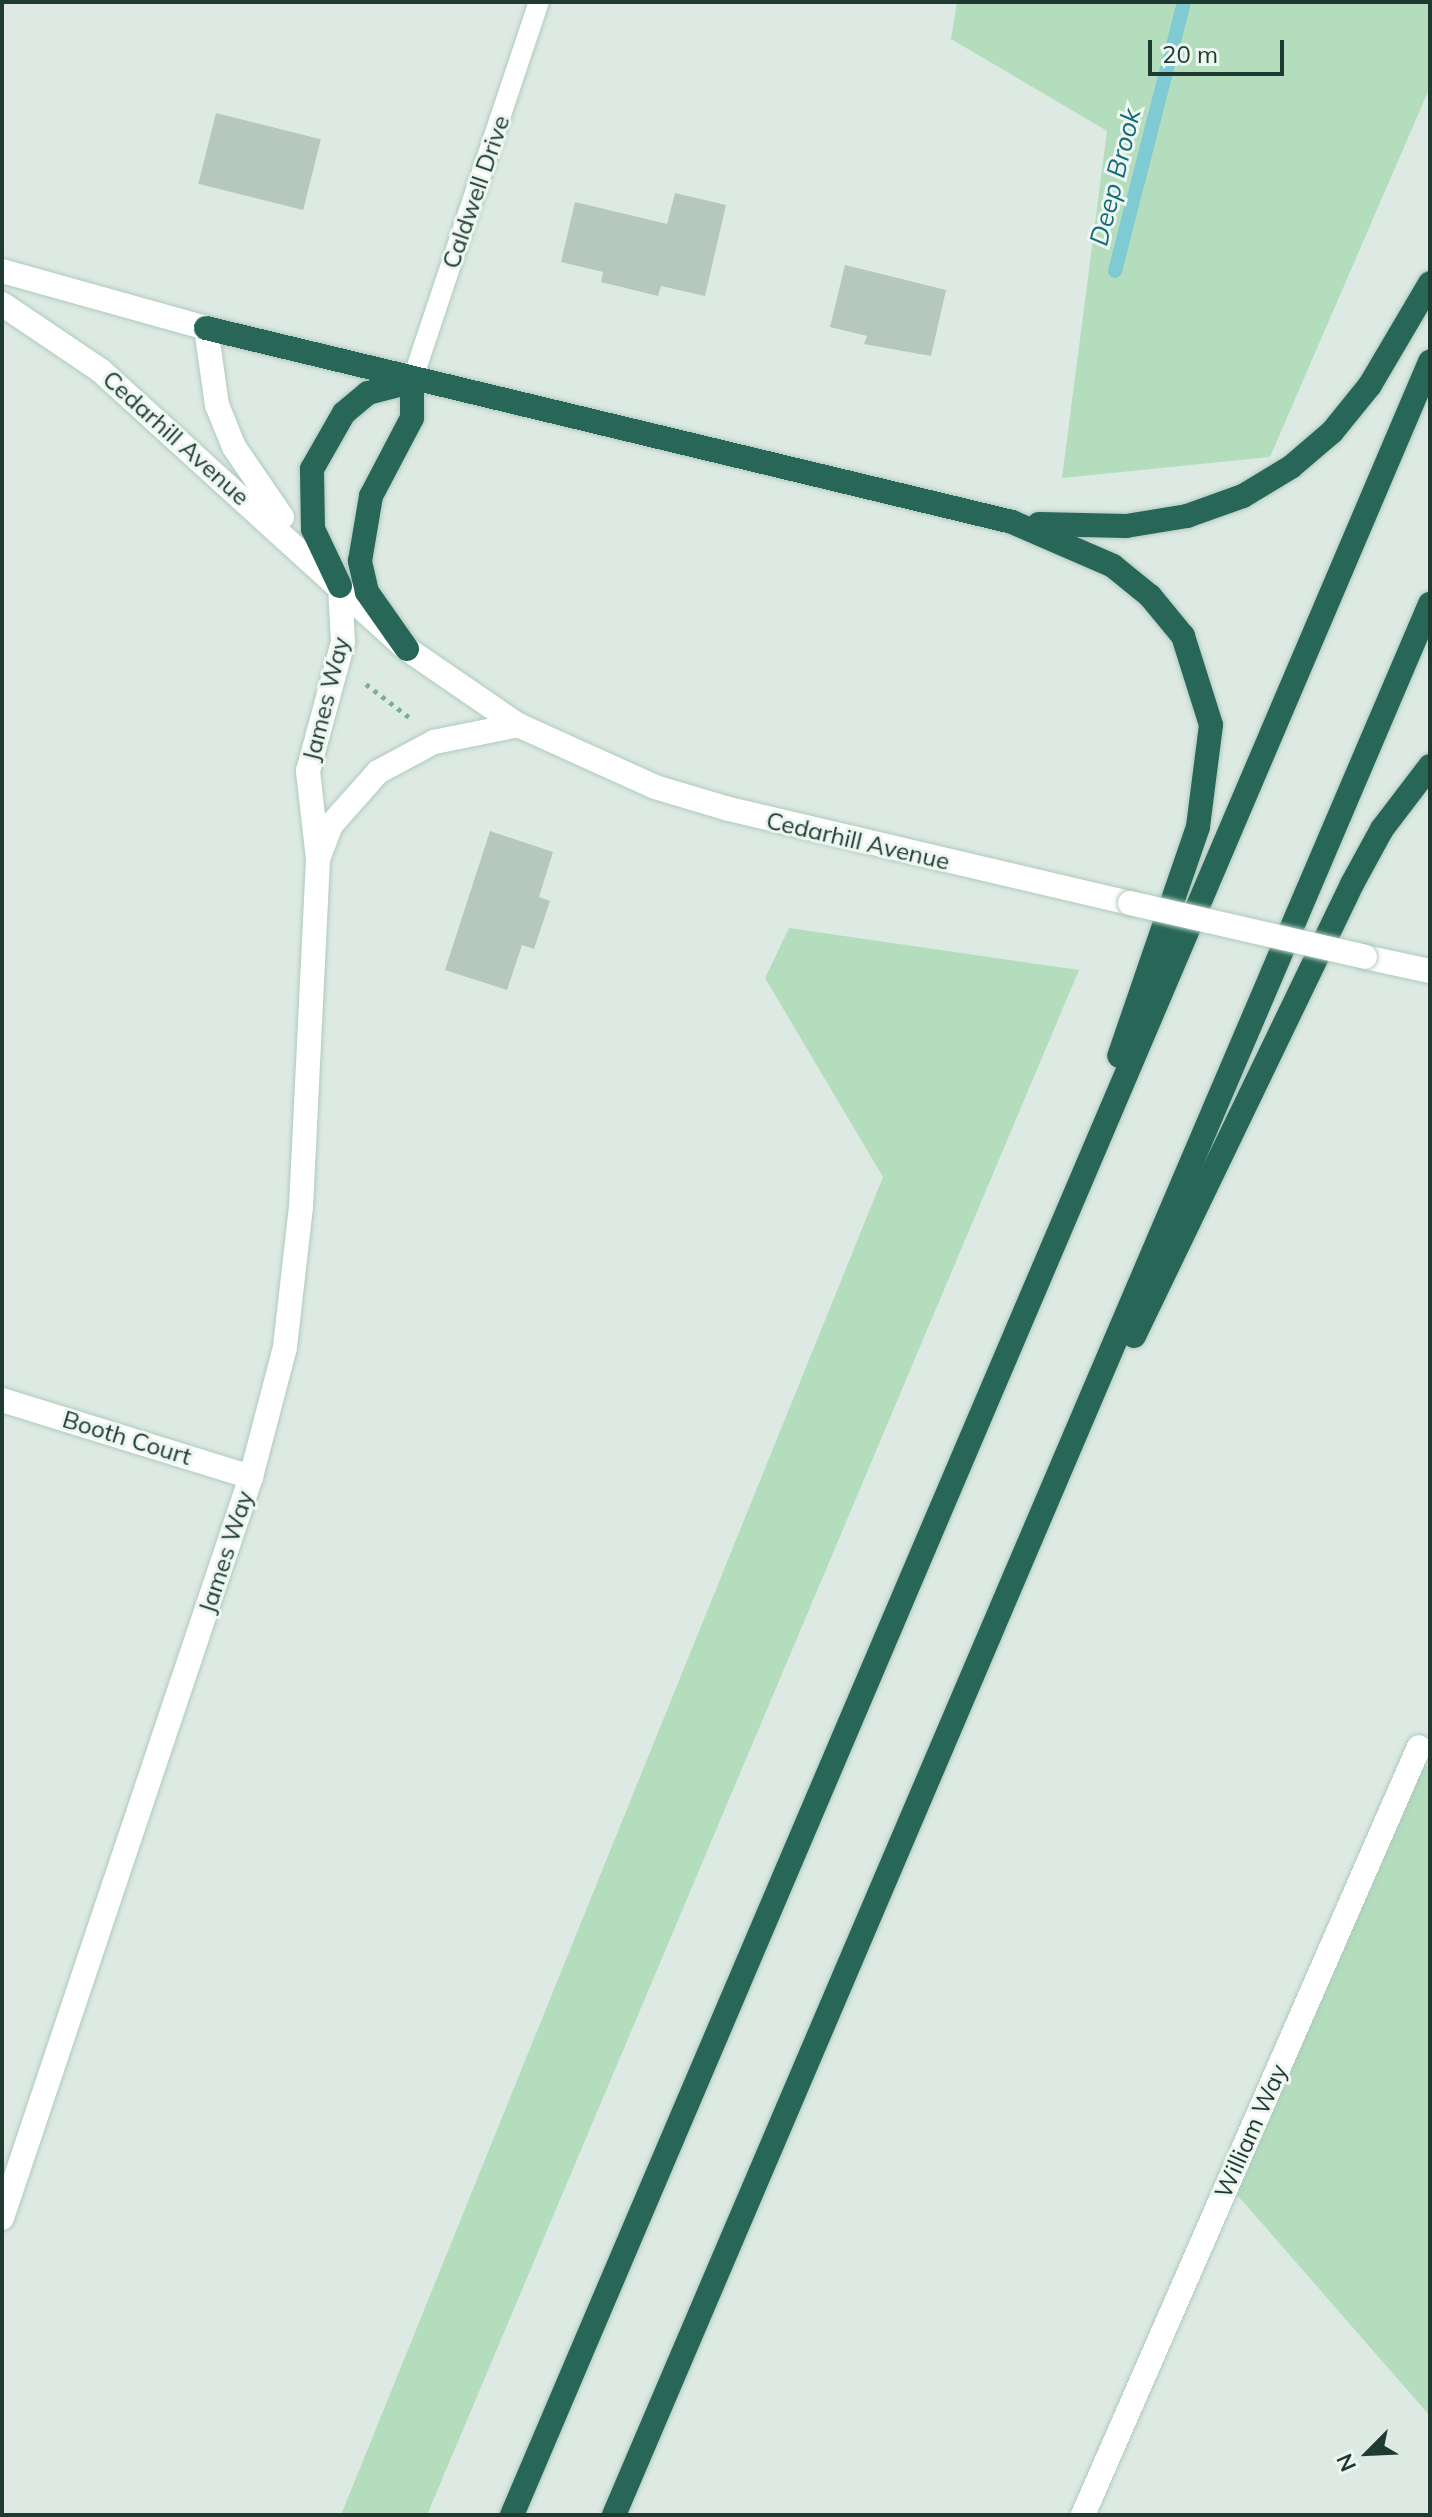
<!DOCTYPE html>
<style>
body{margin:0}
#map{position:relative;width:1432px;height:2517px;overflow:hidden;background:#ddeae3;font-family:Mulish,sans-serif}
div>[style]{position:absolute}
.green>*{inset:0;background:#b4ddbd}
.stream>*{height:14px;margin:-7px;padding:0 7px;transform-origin:7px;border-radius:7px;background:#80cad3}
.building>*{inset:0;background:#b5c7bf;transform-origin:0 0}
.path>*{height:5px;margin-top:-2.5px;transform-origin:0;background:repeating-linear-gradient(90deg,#7baf9c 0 4px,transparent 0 10px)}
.roads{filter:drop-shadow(0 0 2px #afcabf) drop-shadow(0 0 2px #afcabf)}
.lane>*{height:20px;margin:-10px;padding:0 10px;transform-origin:10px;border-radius:10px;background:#fff}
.street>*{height:24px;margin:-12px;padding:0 12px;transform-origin:12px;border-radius:12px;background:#fff}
.secondary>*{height:24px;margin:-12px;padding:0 12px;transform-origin:12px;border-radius:12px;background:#fff}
.highway>*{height:24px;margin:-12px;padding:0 12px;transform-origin:12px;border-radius:12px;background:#286757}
.bridges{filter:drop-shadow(0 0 2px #afcabf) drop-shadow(0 0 2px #afcabf)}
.secondary-bridge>*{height:24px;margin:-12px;padding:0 12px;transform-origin:12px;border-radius:12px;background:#fff}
span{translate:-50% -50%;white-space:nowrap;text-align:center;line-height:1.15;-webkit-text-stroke:6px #edf6f1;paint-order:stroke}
.street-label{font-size:24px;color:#1e3a31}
.water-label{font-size:26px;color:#166c78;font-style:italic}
.frame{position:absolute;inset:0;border:4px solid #1e3a31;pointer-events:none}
.north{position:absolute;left:1328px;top:2413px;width:80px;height:80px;-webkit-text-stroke:6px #edf6f1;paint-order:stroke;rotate:246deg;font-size:22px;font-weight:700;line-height:32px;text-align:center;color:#1e3a31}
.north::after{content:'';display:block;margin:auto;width:28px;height:36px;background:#1e3a31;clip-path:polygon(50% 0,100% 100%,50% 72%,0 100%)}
.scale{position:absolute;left:1148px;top:40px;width:136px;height:36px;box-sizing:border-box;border:4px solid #1e3a31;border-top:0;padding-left:10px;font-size:24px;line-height:28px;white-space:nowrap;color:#1e3a31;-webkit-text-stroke:6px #edf6f1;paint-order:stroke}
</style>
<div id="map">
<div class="green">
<div style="clip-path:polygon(957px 2px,1430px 2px,1430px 87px,1270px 457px,1062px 478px,1107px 131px,951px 39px)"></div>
<div style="clip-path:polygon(789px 928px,1079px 970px,427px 2515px,341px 2515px,883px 1177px,765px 978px)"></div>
<div style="clip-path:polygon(1409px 1762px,1430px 1766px,1430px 2416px,1232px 2189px)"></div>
</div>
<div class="stream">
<div style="left:1115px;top:271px;width:278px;rotate:-75.6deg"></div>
</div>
<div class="building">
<div style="left:216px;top:113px;width:108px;height:73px;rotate:14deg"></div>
<div style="clip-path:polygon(675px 193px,726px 205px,705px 296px,661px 286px,658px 296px,601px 282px,603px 272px,561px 262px,575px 202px,667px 224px)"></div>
<div style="clip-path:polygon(845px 265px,946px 290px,931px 356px,864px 344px,867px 336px,830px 327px)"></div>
<div style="clip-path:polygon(490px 831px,553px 852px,539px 897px,550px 901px,534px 949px,522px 945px,507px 990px,445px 970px)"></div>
</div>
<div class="path">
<div style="left:366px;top:684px;width:54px;rotate:37.5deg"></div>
</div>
<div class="roads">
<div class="lane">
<div style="left:412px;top:381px;width:400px;rotate:-71.5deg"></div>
</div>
<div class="street">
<div style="left:318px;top:859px;width:36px;rotate:-69deg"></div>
<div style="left:331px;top:825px;width:71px;rotate:-48.4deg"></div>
<div style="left:378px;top:772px;width:64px;rotate:-28.2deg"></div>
<div style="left:434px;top:742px;width:86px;rotate:-11.4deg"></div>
<div style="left:2px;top:1400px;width:261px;rotate:17.2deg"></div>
<div style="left:2px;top:2218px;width:782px;rotate:-71.43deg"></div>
<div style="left:251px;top:1477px;width:134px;rotate:-75.3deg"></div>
<div style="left:285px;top:1347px;width:141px;rotate:-83.5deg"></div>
<div style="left:301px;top:1207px;width:348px;rotate:-87.2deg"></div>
<div style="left:318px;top:859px;width:89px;rotate:-96.5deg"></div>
<div style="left:308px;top:771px;width:134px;rotate:-74.8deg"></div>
<div style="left:343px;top:642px;width:56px;rotate:-93.1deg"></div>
<div style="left:1083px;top:2515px;width:838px;rotate:-66.37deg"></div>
</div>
<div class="secondary">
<div style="left:2px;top:271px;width:212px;rotate:15.6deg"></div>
<div style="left:206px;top:328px;width:78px;rotate:81.9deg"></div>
<div style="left:217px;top:405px;width:45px;rotate:68deg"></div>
<div style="left:234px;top:447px;width:85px;rotate:55.6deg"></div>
<div style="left:2px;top:304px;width:118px;rotate:34deg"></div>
<div style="left:100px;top:370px;width:415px;rotate:42.3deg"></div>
<div style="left:407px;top:649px;width:135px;rotate:34.4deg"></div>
<div style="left:518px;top:725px;width:150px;rotate:24.3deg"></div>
<div style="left:655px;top:787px;width:77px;rotate:16.6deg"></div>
<div style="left:729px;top:809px;width:412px;rotate:13.2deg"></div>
<div style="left:1365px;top:957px;width:66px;rotate:12.2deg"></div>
</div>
<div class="highway">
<div style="left:206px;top:328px;width:829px;rotate:13.53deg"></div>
<div style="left:1012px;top:522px;width:110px;rotate:23.5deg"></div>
<div style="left:1113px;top:566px;width:48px;rotate:39deg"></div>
<div style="left:1150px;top:596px;width:52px;rotate:50.5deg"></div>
<div style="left:1183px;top:636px;width:93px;rotate:72.5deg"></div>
<div style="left:1211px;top:725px;width:103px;rotate:97.3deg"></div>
<div style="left:1198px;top:827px;width:242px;rotate:109deg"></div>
<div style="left:1039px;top:524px;width:87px;rotate:1.3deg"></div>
<div style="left:1126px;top:526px;width:62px;rotate:-9.3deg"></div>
<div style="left:1187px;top:516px;width:59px;rotate:-19.7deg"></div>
<div style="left:1243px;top:496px;width:56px;rotate:-31.1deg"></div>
<div style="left:1291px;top:467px;width:54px;rotate:-40.5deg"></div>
<div style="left:1332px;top:432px;width:60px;rotate:-51deg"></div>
<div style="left:1370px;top:385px;width:118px;rotate:-59.5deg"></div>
<div style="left:340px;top:586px;width:63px;rotate:-115.3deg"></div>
<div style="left:313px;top:529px;width:60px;rotate:-91deg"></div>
<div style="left:312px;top:469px;width:64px;rotate:-60.3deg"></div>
<div style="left:344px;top:413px;width:31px;rotate:-40deg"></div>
<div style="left:368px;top:393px;width:43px;rotate:-14.7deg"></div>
<div style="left:407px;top:649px;width:70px;rotate:-125.1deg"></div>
<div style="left:367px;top:592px;width:32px;rotate:-103deg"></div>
<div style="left:360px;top:561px;width:66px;rotate:-80.4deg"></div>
<div style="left:371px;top:496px;width:88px;rotate:-62.3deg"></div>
<div style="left:412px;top:418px;width:37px;rotate:-90deg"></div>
<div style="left:1134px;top:1336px;width:502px;rotate:-64.25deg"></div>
<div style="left:1352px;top:884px;width:63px;rotate:-61.4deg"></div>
<div style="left:1382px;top:829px;width:79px;rotate:-52.7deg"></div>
<div style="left:512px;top:2515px;width:2341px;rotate:-66.91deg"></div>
<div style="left:614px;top:2515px;width:2078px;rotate:-66.88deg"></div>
</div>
</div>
<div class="bridges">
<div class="secondary-bridge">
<div style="left:1130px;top:903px;width:241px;rotate:12.9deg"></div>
</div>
</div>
<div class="street-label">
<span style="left:476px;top:192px;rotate:-71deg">Caldwell Drive</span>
<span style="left:176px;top:438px;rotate:42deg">Cedarhill Avenue</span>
<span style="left:326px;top:699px;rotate:-76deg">James Way</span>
<span style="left:858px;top:841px;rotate:13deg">Cedarhill Avenue</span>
<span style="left:127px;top:1438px;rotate:17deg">Booth Court</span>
<span style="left:226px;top:1552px;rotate:-72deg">James Way</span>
<span style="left:1251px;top:2131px;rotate:-66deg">William Way</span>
</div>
<div class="water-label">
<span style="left:1115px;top:177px;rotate:-76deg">Deep Brook</span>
</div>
<div class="frame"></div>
<div class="north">N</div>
<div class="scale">20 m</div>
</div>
